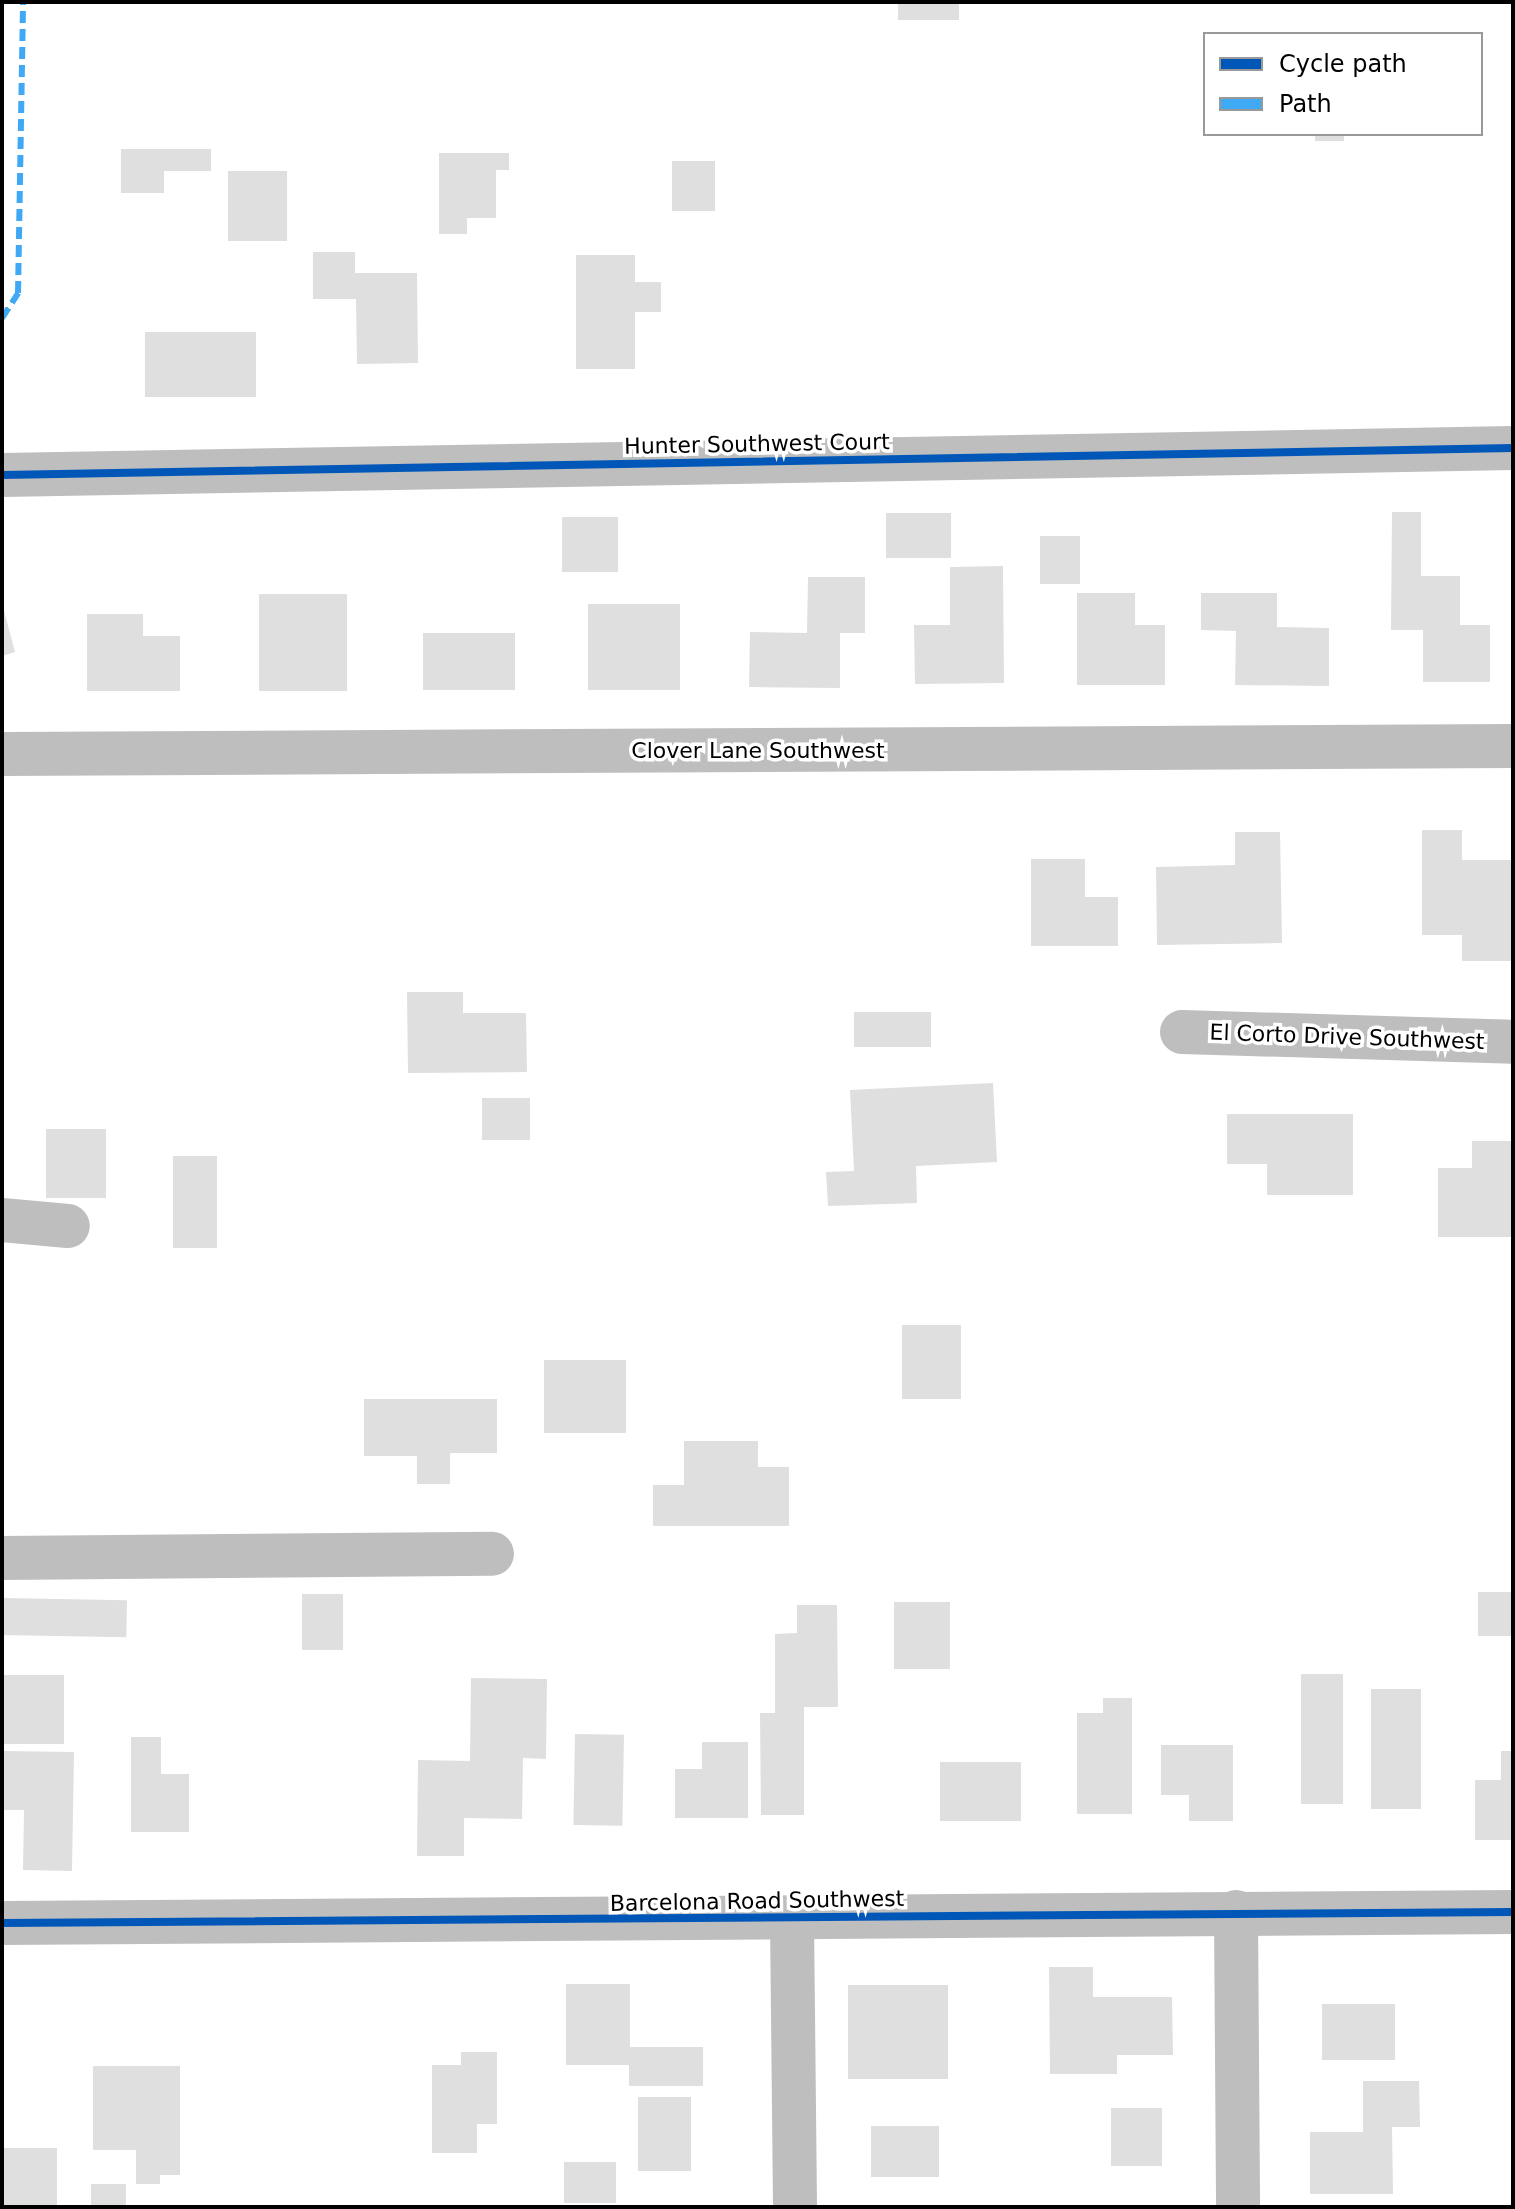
<!DOCTYPE html>
<style>
body{margin:0}
#map{position:relative;width:1515px;height:2209px;overflow:hidden;background:#fff;font-family:"DejaVu Sans",sans-serif}
div>[style]{position:absolute}
.building>*{inset:0;background:#dfdfdf;transform-origin:0 0}
.minor>*{height:44px;margin:-22px;padding:0 22px;transform-origin:22px;border-radius:22px;background:#bebebe}
.quiet>*{height:6px;margin-top:-3px;transform-origin:0;background:repeating-linear-gradient(90deg,#3fa9f5 0 12px,transparent 0 18px)}
.cycleway>*{height:8px;margin:-4px;padding:0 4px;transform-origin:4px;border-radius:4px;background:#0057b8}
span{translate:-50% -50%;white-space:nowrap;text-align:center;line-height:1.15;-webkit-text-stroke:7px #fff;paint-order:stroke}
.street-label{font-size:22px;color:#000}
.frame{position:absolute;inset:0;border:4px solid #000;pointer-events:none}
.legend{position:absolute;left:1203px;top:32px;width:280px;height:104px;box-sizing:border-box;background:#fff;border:2px solid #999;margin:0;padding:10px 14px;list-style:none;font-size:24px;color:#000}
.legend li{display:flex;align-items:center;gap:16px;height:40px}
.legend b{width:40px;border:2px solid #999}
</style>
<div id="map">
<div class="building">
<div style="left:898px;top:2px;width:61px;height:18px"></div>
<div style="left:1315px;top:134px;width:29px;height:7px"></div>
<div style="clip-path:polygon(121px 149px,211px 149px,211px 171px,164px 171px,164px 193px,121px 193px)"></div>
<div style="clip-path:polygon(439px 153px,509px 153px,509px 170px,496px 170px,496px 218px,467px 218px,467px 234px,439px 234px)"></div>
<div style="left:672px;top:161px;width:43px;height:50px"></div>
<div style="left:228px;top:171px;width:59px;height:70px"></div>
<div style="clip-path:polygon(313px 252px,355px 252px,355px 273px,417px 273px,418px 363px,357px 364px,356px 299px,313px 299px)"></div>
<div style="clip-path:polygon(576px 255px,635px 255px,635px 282px,661px 282px,661px 312px,635px 312px,635px 369px,576px 369px)"></div>
<div style="left:145px;top:332px;width:111px;height:65px"></div>
<div style="clip-path:polygon(1392px 512px,1421px 512px,1421px 576px,1460px 576px,1460px 625px,1490px 625px,1490px 682px,1423px 682px,1423px 630px,1391px 630px)"></div>
<div style="left:886px;top:513px;width:65px;height:45px"></div>
<div style="left:562px;top:517px;width:56px;height:55px"></div>
<div style="left:1040px;top:536px;width:40px;height:48px"></div>
<div style="clip-path:polygon(1003px 566px,1004px 683px,915px 684px,914px 625px,950px 625px,950px 567px)"></div>
<div style="clip-path:polygon(808px 577px,865px 577px,865px 633px,840px 633px,840px 688px,749px 687px,750px 632px,807px 633px)"></div>
<div style="clip-path:polygon(1077px 593px,1135px 593px,1135px 625px,1165px 625px,1165px 685px,1077px 685px)"></div>
<div style="clip-path:polygon(1201px 593px,1277px 593px,1277px 627px,1329px 628px,1329px 686px,1235px 685px,1236px 631px,1201px 630px)"></div>
<div style="left:259px;top:594px;width:88px;height:97px"></div>
<div style="clip-path:polygon(2px 603px,15px 652px,2px 656px)"></div>
<div style="left:588px;top:604px;width:92px;height:86px"></div>
<div style="clip-path:polygon(87px 614px,143px 614px,143px 636px,180px 636px,180px 691px,87px 691px)"></div>
<div style="left:423px;top:633px;width:92px;height:57px"></div>
<div style="clip-path:polygon(1422px 830px,1462px 830px,1462px 860px,1513px 860px,1513px 961px,1462px 961px,1462px 935px,1422px 935px)"></div>
<div style="clip-path:polygon(1235px 832px,1280px 832px,1282px 943px,1157px 945px,1156px 867px,1235px 865px)"></div>
<div style="clip-path:polygon(1031px 859px,1085px 859px,1085px 897px,1118px 897px,1118px 946px,1031px 946px)"></div>
<div style="clip-path:polygon(407px 992px,463px 992px,463px 1013px,526px 1013px,527px 1072px,408px 1073px)"></div>
<div style="left:854px;top:1012px;width:77px;height:35px"></div>
<div style="clip-path:polygon(993px 1083px,997px 1162px,916px 1166px,917px 1203px,828px 1206px,826px 1172px,854px 1171px,850px 1090px)"></div>
<div style="left:482px;top:1098px;width:48px;height:42px"></div>
<div style="clip-path:polygon(1227px 1114px,1353px 1114px,1353px 1195px,1267px 1195px,1267px 1164px,1227px 1164px)"></div>
<div style="left:46px;top:1129px;width:60px;height:69px"></div>
<div style="clip-path:polygon(1472px 1141px,1513px 1141px,1513px 1237px,1438px 1237px,1438px 1168px,1472px 1168px)"></div>
<div style="left:173px;top:1156px;width:44px;height:92px"></div>
<div style="left:902px;top:1325px;width:59px;height:74px"></div>
<div style="left:544px;top:1360px;width:82px;height:73px"></div>
<div style="clip-path:polygon(364px 1399px,497px 1399px,497px 1453px,450px 1453px,450px 1484px,417px 1484px,417px 1456px,364px 1456px)"></div>
<div style="clip-path:polygon(684px 1441px,758px 1441px,758px 1467px,789px 1467px,789px 1526px,653px 1526px,653px 1485px,684px 1485px)"></div>
<div style="left:1478px;top:1592px;width:35px;height:44px"></div>
<div style="left:302px;top:1594px;width:41px;height:56px"></div>
<div style="left:2px;top:1598px;width:125px;height:37px;rotate:1deg"></div>
<div style="left:894px;top:1602px;width:56px;height:67px"></div>
<div style="clip-path:polygon(797px 1605px,837px 1605px,838px 1707px,804px 1707px,804px 1815px,761px 1815px,760px 1713px,775px 1713px,775px 1634px,797px 1633px)"></div>
<div style="left:1301px;top:1674px;width:42px;height:130px"></div>
<div style="left:2px;top:1675px;width:62px;height:69px"></div>
<div style="clip-path:polygon(471px 1678px,547px 1679px,546px 1759px,523px 1758px,522px 1819px,464px 1818px,464px 1856px,417px 1856px,418px 1760px,470px 1761px)"></div>
<div style="left:1371px;top:1689px;width:50px;height:120px"></div>
<div style="clip-path:polygon(1103px 1698px,1132px 1698px,1132px 1814px,1077px 1814px,1077px 1713px,1103px 1713px)"></div>
<div style="left:575px;top:1734px;width:49px;height:91px;rotate:1deg"></div>
<div style="clip-path:polygon(131px 1737px,161px 1737px,161px 1774px,189px 1774px,189px 1832px,131px 1832px)"></div>
<div style="clip-path:polygon(702px 1742px,748px 1742px,748px 1818px,675px 1818px,675px 1769px,702px 1769px)"></div>
<div style="clip-path:polygon(1161px 1745px,1233px 1745px,1233px 1821px,1189px 1821px,1189px 1795px,1161px 1795px)"></div>
<div style="clip-path:polygon(2px 1751px,74px 1752px,72px 1871px,23px 1870px,24px 1810px,2px 1810px)"></div>
<div style="clip-path:polygon(1501px 1751px,1513px 1751px,1513px 1840px,1475px 1840px,1475px 1780px,1501px 1780px)"></div>
<div style="left:940px;top:1762px;width:81px;height:59px"></div>
<div style="clip-path:polygon(1049px 1967px,1093px 1967px,1093px 1997px,1172px 1997px,1173px 2055px,1117px 2055px,1117px 2074px,1050px 2074px)"></div>
<div style="clip-path:polygon(566px 1984px,630px 1984px,630px 2047px,703px 2047px,703px 2086px,629px 2086px,629px 2065px,566px 2065px)"></div>
<div style="left:848px;top:1985px;width:100px;height:94px"></div>
<div style="left:1322px;top:2004px;width:73px;height:56px"></div>
<div style="clip-path:polygon(461px 2052px,497px 2052px,497px 2124px,477px 2124px,477px 2153px,432px 2153px,432px 2065px,461px 2065px)"></div>
<div style="clip-path:polygon(93px 2066px,180px 2066px,180px 2175px,160px 2175px,160px 2184px,136px 2184px,136px 2150px,93px 2150px)"></div>
<div style="clip-path:polygon(1363px 2081px,1419px 2081px,1420px 2127px,1392px 2127px,1393px 2194px,1310px 2194px,1310px 2132px,1363px 2132px)"></div>
<div style="left:638px;top:2097px;width:53px;height:74px"></div>
<div style="left:1111px;top:2108px;width:51px;height:58px"></div>
<div style="left:871px;top:2126px;width:68px;height:51px"></div>
<div style="left:2px;top:2148px;width:55px;height:59px"></div>
<div style="left:564px;top:2162px;width:52px;height:41px"></div>
<div style="left:91px;top:2184px;width:35px;height:23px"></div>
</div>
<div class="minor">
<div style="left:2px;top:475px;width:1511px;rotate:-1.02deg"></div>
<div style="left:2px;top:754px;width:1511px;rotate:-0.3deg"></div>
<div style="left:1182px;top:1032px;width:331px;rotate:1.7deg"></div>
<div style="left:2px;top:1220px;width:66px;rotate:5.2deg"></div>
<div style="left:2px;top:1558px;width:490px;rotate:-0.5deg"></div>
<div style="left:1236px;top:1912px;width:295px;rotate:89.6deg"></div>
<div style="left:792px;top:1919px;width:288px;rotate:89.4deg"></div>
<div style="left:2px;top:1923px;width:1511px;rotate:-0.42deg"></div>
</div>
<div class="quiet">
<div style="left:2px;top:318px;width:30px;rotate:-57deg"></div>
<div style="left:18px;top:293px;width:291px;rotate:-89deg"></div>
</div>
<div class="cycleway">
<div style="left:2px;top:475px;width:1511px;rotate:-1.02deg"></div>
<div style="left:2px;top:1923px;width:1511px;rotate:-0.42deg"></div>
</div>
<div class="street-label">
<span style="left:757px;top:444px;rotate:-1deg">Hunter Southwest Court</span>
<span style="left:758px;top:751px">Clover Lane Southwest</span>
<span style="left:1347px;top:1037px;rotate:2deg">El Corto Drive Southwest</span>
<span style="left:757px;top:1901px;rotate:-1deg">Barcelona Road Southwest</span>
</div>
<div class="frame"></div>
<ul class="legend">
<li><b style="height:10px;background:#0057b8"></b>Cycle path</li>
<li><b style="height:10px;background:#3fa9f5"></b>Path</li>
</ul>
</div>
